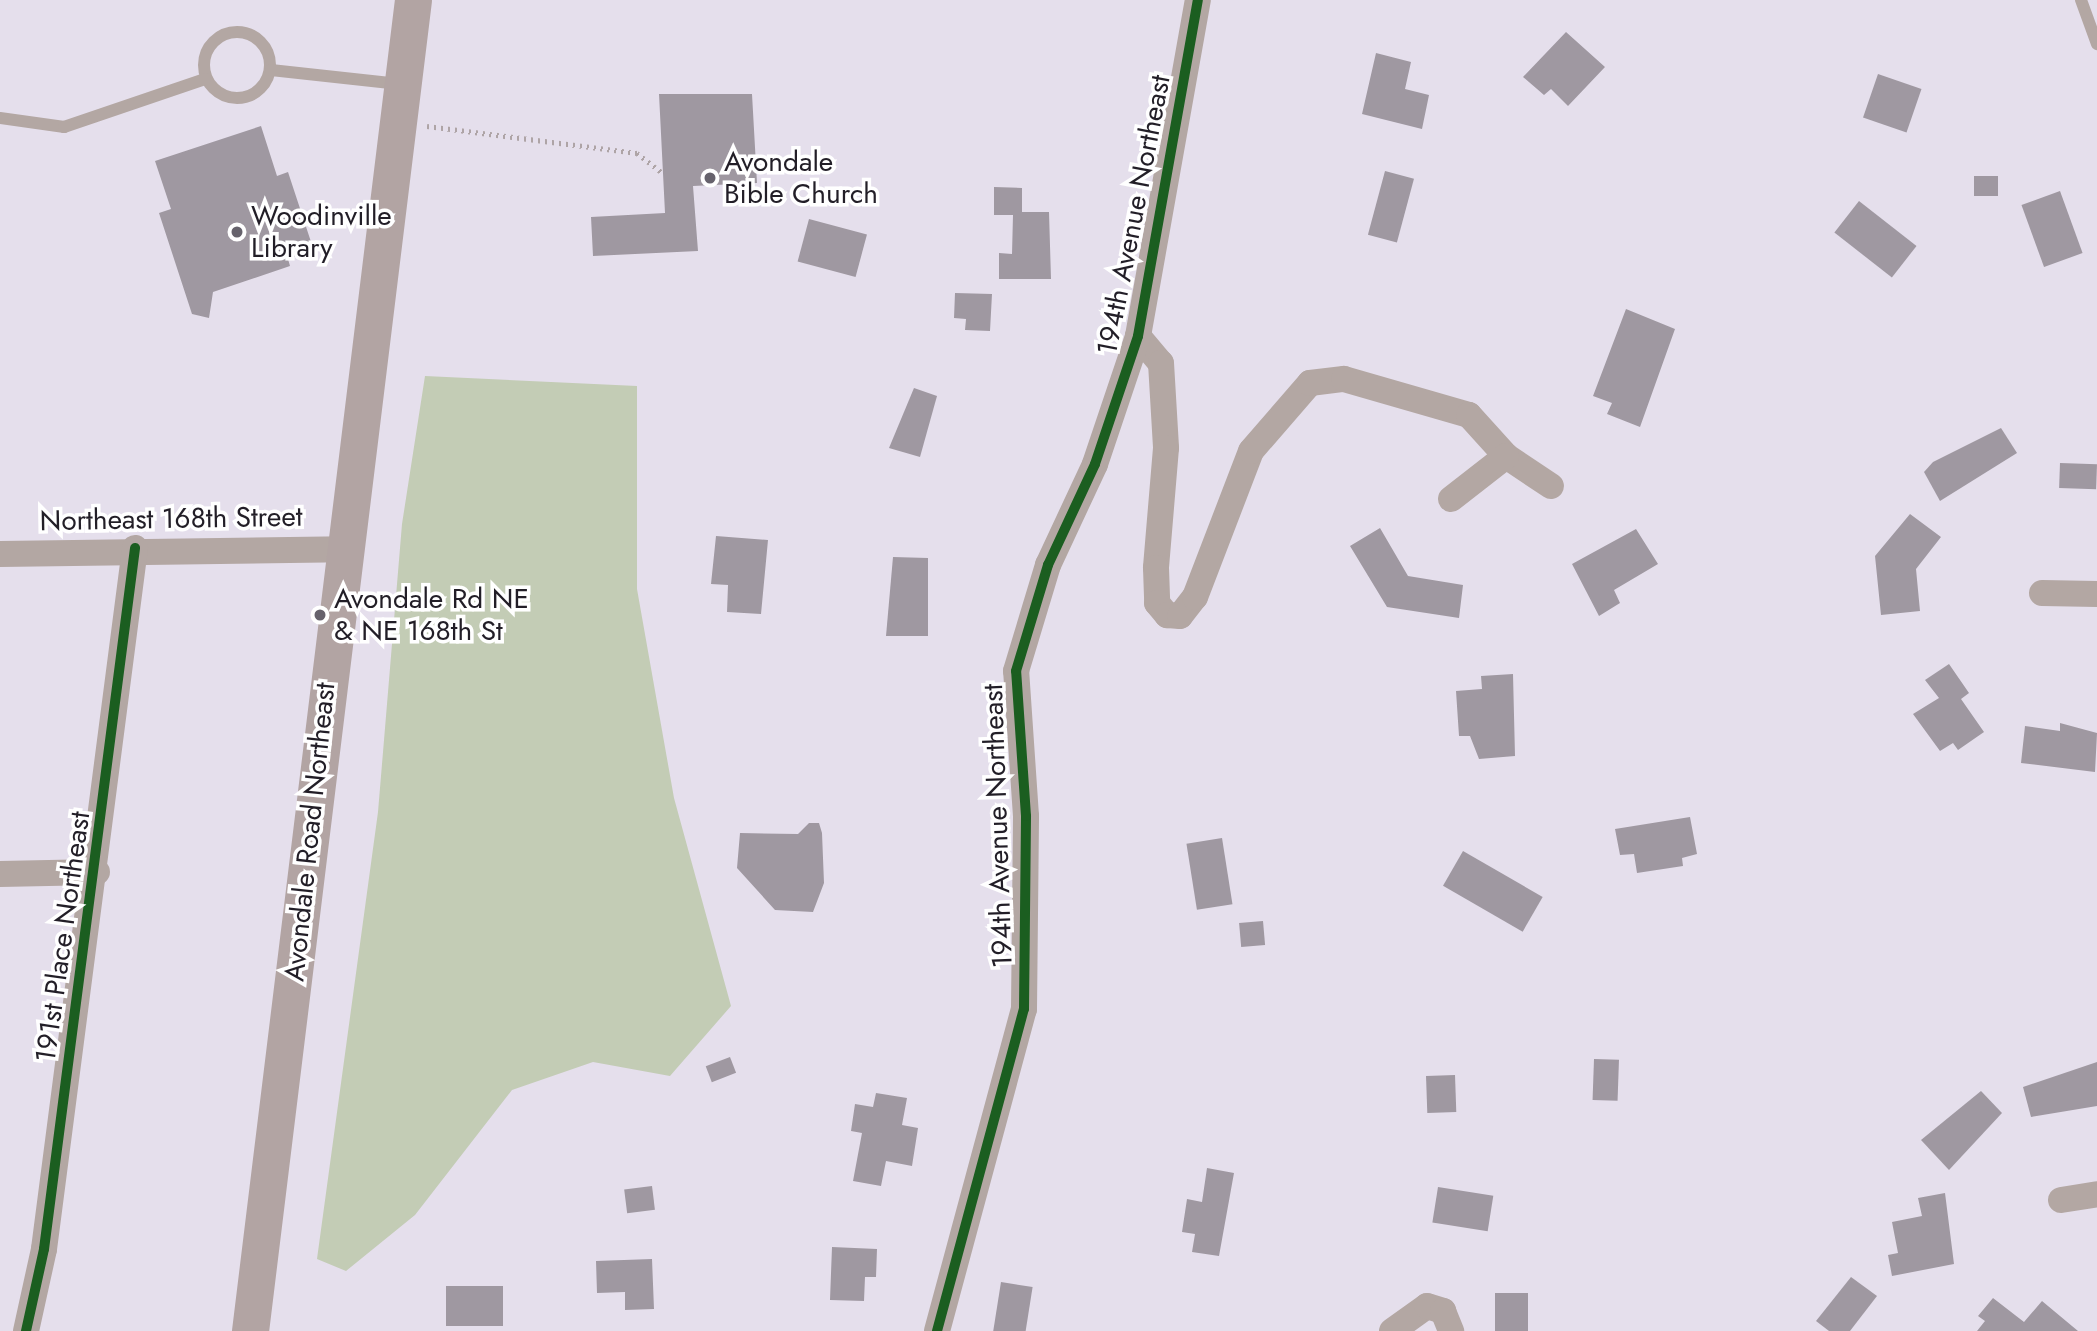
<!DOCTYPE html>
<style>
body{margin:0}
#map{position:relative;width:2097px;height:1331px;overflow:hidden;background:#e5dfec;font-family:Jost,sans-serif}
div>[style]{position:absolute}
.green>*{inset:0;background:#c3ccb5}
.building>*{inset:0;background:#9f98a1;transform-origin:0 0}
.path>*{height:4.5px;margin-top:-2.25px;transform-origin:0;background:repeating-linear-gradient(90deg,#aea4a6 0 2px,transparent 0 7px)}
.service>*{height:12px;margin:-6px;padding:0 6px;transform-origin:6px;border-radius:6px;background:#b3a7a3}
.service>.ring{margin:-6px;padding:0;box-sizing:content-box;background:none;border:12px solid #b3a7a3;border-radius:50%}
.minor>*{height:26px;margin:-13px;padding:0 13px;transform-origin:13px;border-radius:13px;background:#b3a7a3}
.secondary>*{height:37px;margin:-18.5px;padding:0 18.5px;transform-origin:18.5px;border-radius:18.5px;background:#b2a4a3}
.cycleway>*{height:10px;margin:-5px;padding:0 5px;transform-origin:5px;border-radius:5px;background:#1b5e20}
.dots>*{width:19px;height:19px;translate:-50% -50%;box-sizing:border-box;border:4px solid #fff;border-radius:50%}
span{translate:-50% -50%;white-space:nowrap;text-align:center;line-height:1.15;-webkit-text-stroke:7px #fff;paint-order:stroke}
.poi-label{font-size:28px;color:#221e27}
.left{translate:0 -50%;text-align:left}
.street-label{font-size:28px;color:#221e27}
</style>
<div id="map">
<div class="green">
<div style="clip-path:polygon(425px 376px,637px 386px,637px 589px,674px 798px,731px 1006px,670px 1076px,593px 1062px,512px 1090px,415px 1215px,346px 1271px,317px 1259px,378px 812px,402px 524px)"></div>
</div>
<div class="building">
<div style="clip-path:polygon(1566px 32px,1605px 67px,1568px 106px,1551px 89px,1544px 95px,1523px 77px)"></div>
<div style="clip-path:polygon(1376px 53px,1411px 62px,1405px 89px,1429px 95px,1422px 129px,1362px 114px)"></div>
<div style="left:1878px;top:74px;width:46px;height:46px;rotate:19deg"></div>
<div style="clip-path:polygon(659px 94px,752px 94px,757px 183px,693px 186px,698px 251px,593px 256px,591px 217px,665px 213px)"></div>
<div style="clip-path:polygon(261px 126px,277px 176px,288px 172px,314px 251px,288px 259px,290px 266px,213px 292px,209px 318px,192px 314px,159px 213px,171px 209px,155px 161px)"></div>
<div style="left:1385px;top:171px;width:30px;height:66px;rotate:15deg"></div>
<div style="left:1974px;top:176px;width:24px;height:20px"></div>
<div style="clip-path:polygon(994px 187px,1022px 188px,1022px 212px,1049px 212px,1051px 279px,999px 279px,999px 253px,1012px 254px,1013px 215px,994px 215px)"></div>
<div style="left:2060px;top:191px;width:66px;height:41px;rotate:70deg"></div>
<div style="left:1859px;top:201px;width:73px;height:40px;rotate:38deg"></div>
<div style="left:809px;top:219px;width:60px;height:44px;rotate:15deg"></div>
<div style="clip-path:polygon(955px 293px,992px 294px,990px 331px,965px 330px,966px 319px,954px 318px)"></div>
<div style="clip-path:polygon(1626px 309px,1675px 329px,1640px 427px,1607px 414px,1612px 403px,1593px 396px)"></div>
<div style="clip-path:polygon(914px 388px,937px 396px,920px 457px,889px 448px)"></div>
<div style="clip-path:polygon(2001px 428px,2017px 453px,1940px 501px,1924px 472px,1933px 462px)"></div>
<div style="left:2060px;top:463px;width:37px;height:25px;rotate:2deg"></div>
<div style="clip-path:polygon(1910px 514px,1941px 537px,1916px 569px,1920px 611px,1881px 615px,1875px 556px)"></div>
<div style="clip-path:polygon(1380px 528px,1408px 576px,1463px 585px,1459px 618px,1387px 607px,1350px 546px)"></div>
<div style="clip-path:polygon(1636px 529px,1658px 564px,1614px 590px,1620px 603px,1599px 616px,1572px 564px)"></div>
<div style="clip-path:polygon(716px 536px,768px 540px,761px 614px,727px 612px,728px 585px,711px 584px)"></div>
<div style="clip-path:polygon(893px 557px,928px 558px,928px 636px,886px 636px)"></div>
<div style="clip-path:polygon(1949px 664px,1969px 693px,1961px 699px,1984px 732px,1958px 750px,1953px 743px,1940px 751px,1913px 714px,1939px 698px,1925px 680px)"></div>
<div style="clip-path:polygon(1513px 674px,1515px 756px,1479px 759px,1470px 736px,1459px 736px,1456px 691px,1482px 689px,1481px 676px)"></div>
<div style="clip-path:polygon(2060px 723px,2097px 733px,2095px 772px,2021px 763px,2025px 726px,2060px 731px)"></div>
<div style="clip-path:polygon(1690px 817px,1697px 854px,1682px 858px,1683px 866px,1637px 873px,1634px 854px,1620px 855px,1615px 829px)"></div>
<div style="clip-path:polygon(809px 823px,819px 823px,822px 833px,824px 883px,813px 912px,775px 910px,737px 868px,740px 833px,798px 834px)"></div>
<div style="left:1222px;top:838px;width:67px;height:36px;rotate:81deg"></div>
<div style="left:1463px;top:851px;width:92px;height:40px;rotate:30deg"></div>
<div style="left:1263px;top:921px;width:24px;height:24px;rotate:85deg"></div>
<div style="left:730px;top:1057px;width:17px;height:26px;rotate:69deg"></div>
<div style="left:1594px;top:1059px;width:25px;height:41px;rotate:2deg"></div>
<div style="clip-path:polygon(2097px 1062px,2097px 1106px,2031px 1117px,2023px 1087px)"></div>
<div style="left:1455px;top:1075px;width:37px;height:29px;rotate:88deg"></div>
<div style="clip-path:polygon(1981px 1091px,2002px 1113px,1949px 1170px,1921px 1140px)"></div>
<div style="clip-path:polygon(876px 1093px,907px 1098px,902px 1125px,918px 1128px,912px 1166px,886px 1161px,881px 1186px,853px 1181px,862px 1133px,851px 1131px,855px 1104px,873px 1107px)"></div>
<div style="clip-path:polygon(1207px 1168px,1234px 1173px,1219px 1256px,1192px 1252px,1195px 1234px,1182px 1232px,1187px 1199px,1202px 1202px)"></div>
<div style="left:652px;top:1186px;width:24px;height:28px;rotate:83deg"></div>
<div style="left:1438px;top:1187px;width:56px;height:36px;rotate:9deg"></div>
<div style="clip-path:polygon(1945px 1193px,1954px 1264px,1892px 1276px,1888px 1255px,1898px 1253px,1892px 1222px,1922px 1216px,1918px 1198px)"></div>
<div style="clip-path:polygon(832px 1247px,877px 1249px,876px 1277px,865px 1277px,864px 1301px,830px 1300px)"></div>
<div style="clip-path:polygon(652px 1259px,654px 1309px,625px 1310px,625px 1292px,597px 1293px,596px 1261px)"></div>
<div style="clip-path:polygon(1851px 1277px,1877px 1296px,1850px 1331px,1829px 1331px,1816px 1321px)"></div>
<div style="left:1001px;top:1282px;width:32px;height:50px;rotate:9deg"></div>
<div style="left:503px;top:1286px;width:40px;height:57px;rotate:90deg"></div>
<div style="left:1495px;top:1293px;width:33px;height:38px"></div>
<div style="clip-path:polygon(1993px 1298px,2024px 1322px,2042px 1301px,2078px 1331px,1977px 1331px,1985px 1321px,1978px 1316px)"></div>
</div>
<div class="path">
<div style="left:427px;top:126px;width:212px;rotate:7.3deg"></div>
<div style="left:637px;top:153px;width:33px;rotate:38deg"></div>
</div>
<div class="service">
<div style="left:2081px;top:0;width:47px;rotate:70deg"></div>
<div class="ring" style="left:204px;top:32px;width:54px;height:54px"></div>
<div style="left:271px;top:70px;width:129px;rotate:6.2deg"></div>
<div style="left:0;top:118px;width:65px;rotate:8deg"></div>
<div style="left:64px;top:127px;width:149px;rotate:-18.8deg"></div>
</div>
<div class="minor">
<div style="left:1138px;top:336px;width:35px;rotate:50deg"></div>
<div style="left:1161px;top:363px;width:85px;rotate:86.6deg"></div>
<div style="left:1166px;top:448px;width:120px;rotate:94.8deg"></div>
<div style="left:1156px;top:568px;width:35px;rotate:88deg"></div>
<div style="left:1157px;top:603px;width:16px;rotate:50deg"></div>
<div style="left:1167px;top:615px;width:13px;rotate:4deg"></div>
<div style="left:1180px;top:616px;width:24px;rotate:-52deg"></div>
<div style="left:1195px;top:597px;width:156px;rotate:-69deg"></div>
<div style="left:1251px;top:451px;width:90px;rotate:-49.1deg"></div>
<div style="left:1310px;top:383px;width:34px;rotate:-7deg"></div>
<div style="left:1344px;top:379px;width:130px;rotate:16.1deg"></div>
<div style="left:1469px;top:415px;width:55px;rotate:47.9deg"></div>
<div style="left:1506px;top:456px;width:54px;rotate:33.7deg"></div>
<div style="left:1451px;top:499px;width:70px;rotate:-38deg"></div>
<div style="left:0;top:554px;width:343px;rotate:-0.8deg"></div>
<div style="left:2042px;top:593px;width:55px;rotate:1deg"></div>
<div style="left:0;top:874px;width:97px;rotate:-1.2deg"></div>
<div style="left:2061px;top:1200px;width:36px;rotate:-9deg"></div>
<div style="left:26px;top:1331px;width:84px;rotate:-77.6deg"></div>
<div style="left:44px;top:1249px;width:707px;rotate:-82.6deg"></div>
<div style="left:937px;top:1331px;width:334px;rotate:-74.9deg"></div>
<div style="left:1024px;top:1009px;width:193px;rotate:-89.4deg"></div>
<div style="left:1026px;top:816px;width:145px;rotate:-93.9deg"></div>
<div style="left:1016px;top:671px;width:111px;rotate:-73.2deg"></div>
<div style="left:1048px;top:565px;width:111px;rotate:-65deg"></div>
<div style="left:1095px;top:464px;width:135px;rotate:-71.4deg"></div>
<div style="left:1138px;top:336px;width:341px;rotate:-79.9deg"></div>
<div style="left:1392px;top:1331px;width:43px;rotate:-35.5deg"></div>
<div style="left:1427px;top:1306px;width:17px;rotate:17deg"></div>
<div style="left:1443px;top:1311px;width:22px;rotate:68deg"></div>
</div>
<div class="secondary">
<div style="left:250px;top:1331px;width:1341px;rotate:-83.02deg"></div>
</div>
<div class="cycleway">
<div style="left:26px;top:1331px;width:84px;rotate:-77.6deg"></div>
<div style="left:44px;top:1249px;width:707px;rotate:-82.6deg"></div>
<div style="left:937px;top:1331px;width:334px;rotate:-74.9deg"></div>
<div style="left:1024px;top:1009px;width:193px;rotate:-89.4deg"></div>
<div style="left:1026px;top:816px;width:145px;rotate:-93.9deg"></div>
<div style="left:1016px;top:671px;width:111px;rotate:-73.2deg"></div>
<div style="left:1048px;top:565px;width:111px;rotate:-65deg"></div>
<div style="left:1095px;top:464px;width:135px;rotate:-71.4deg"></div>
<div style="left:1138px;top:336px;width:341px;rotate:-79.9deg"></div>
</div>
<div class="dots">
<div style="left:710px;top:178px;background:#66626c"></div>
<div style="left:237px;top:232px;background:#66626c"></div>
<div style="left:320px;top:615px;background:#66626c"></div>
</div>
<div class="poi-label">
<span class="left" style="left:724px;top:178px">Avondale<br>Bible Church</span>
<span class="left" style="left:251px;top:232px">Woodinville<br>Library</span>
<span class="left" style="left:334px;top:615px">Avondale Rd NE<br>&amp; NE 168th St</span>
</div>
<div class="street-label">
<span style="left:1134px;top:215px;rotate:-79deg">194th Avenue Northeast</span>
<span style="left:171px;top:519px;rotate:-1deg">Northeast 168th Street</span>
<span style="left:998px;top:826px;rotate:-92deg">194th Avenue Northeast</span>
<span style="left:310px;top:832px;rotate:-84deg">Avondale Road Northeast</span>
<span style="left:63px;top:937px;rotate:-82deg">191st Place Northeast</span>
</div>
</div>
